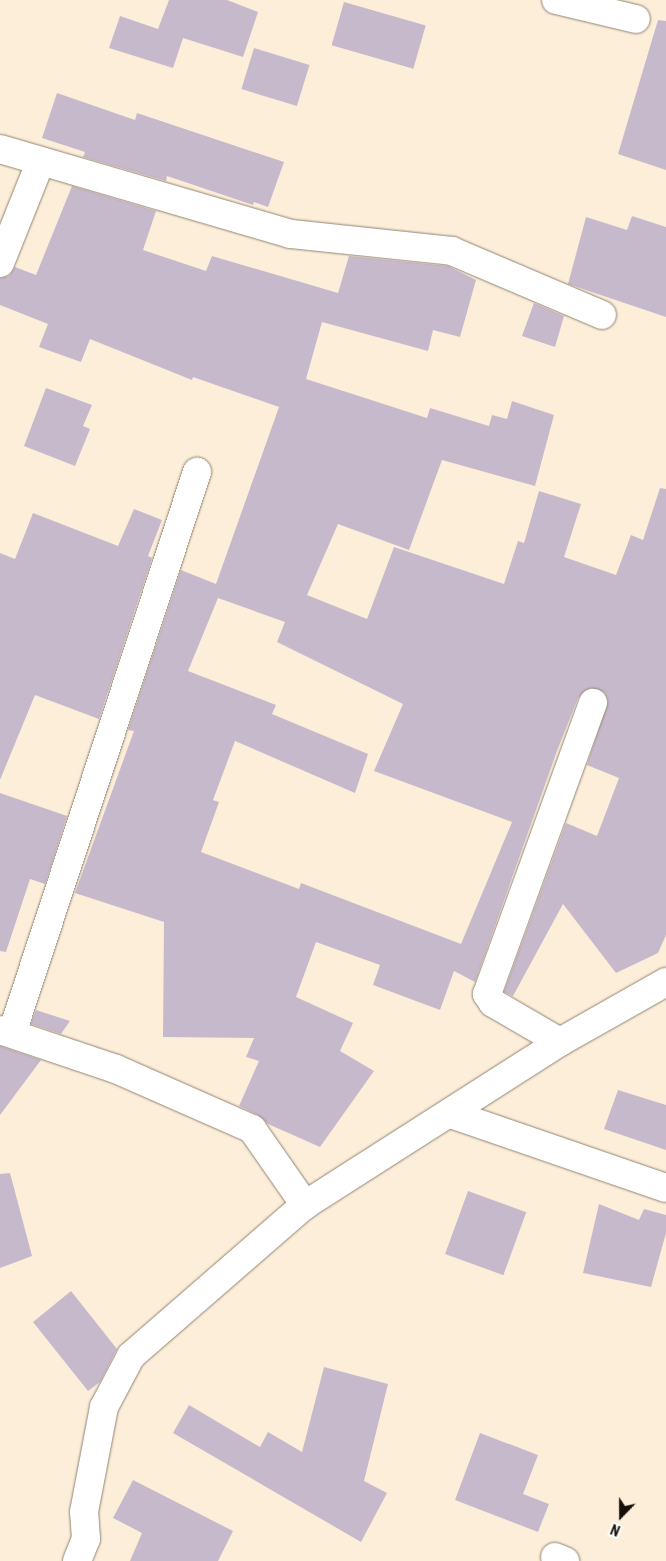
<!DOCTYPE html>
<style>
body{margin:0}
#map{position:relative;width:666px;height:1561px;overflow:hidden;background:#fdeeda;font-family:"Roboto Condensed",sans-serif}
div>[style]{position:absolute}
.building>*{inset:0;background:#c7b9cc;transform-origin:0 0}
.roads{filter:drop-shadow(0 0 1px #918472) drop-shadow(0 0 1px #918472)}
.street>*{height:28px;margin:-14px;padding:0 14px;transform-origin:14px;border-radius:14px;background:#fff}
span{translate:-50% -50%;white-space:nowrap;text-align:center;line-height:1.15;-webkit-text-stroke:4px #fff;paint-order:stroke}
.north{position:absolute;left:596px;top:1491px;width:50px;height:50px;-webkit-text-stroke:4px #fff;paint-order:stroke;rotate:202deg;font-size:14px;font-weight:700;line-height:20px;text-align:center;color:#140f08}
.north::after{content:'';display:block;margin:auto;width:18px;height:22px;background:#140f08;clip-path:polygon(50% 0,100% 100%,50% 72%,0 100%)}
</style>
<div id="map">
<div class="building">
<div style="clip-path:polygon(169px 0,227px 0,258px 12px,243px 57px,183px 38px,173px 68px,109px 48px,120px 16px,158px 29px)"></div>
<div style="left:344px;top:2px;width:85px;height:45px;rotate:16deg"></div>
<div style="clip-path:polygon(658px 20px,666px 21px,666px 170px,618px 154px)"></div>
<div style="left:254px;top:48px;width:58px;height:43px;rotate:17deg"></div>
<div style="clip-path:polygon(57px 93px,135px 120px,137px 113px,284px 162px,268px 207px,254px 202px,253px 205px,167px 176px,166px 181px,83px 157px,85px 152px,42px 138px)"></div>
<div style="clip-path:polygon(evenodd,72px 186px,156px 211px,143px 250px,206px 271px,212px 256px,338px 293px,349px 256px,448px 266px,476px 280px,460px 337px,433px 330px,428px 351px,322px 322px,306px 379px,427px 418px,430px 408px,489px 426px,492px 415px,507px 419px,512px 401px,554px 415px,535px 486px,442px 460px,409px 550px,338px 524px,307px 595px,367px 619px,394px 547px,504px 584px,518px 541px,524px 543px,539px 491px,581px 504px,564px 557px,616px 575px,631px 535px,643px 540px,660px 488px,666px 489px,666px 935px,658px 953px,616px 973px,563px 904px,513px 996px,504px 992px,566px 823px,597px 836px,619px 778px,587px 765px,608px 701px,605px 693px,590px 688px,578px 698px,557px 751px,475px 982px,454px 971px,440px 1010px,373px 985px,380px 965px,316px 942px,296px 997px,353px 1023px,340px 1051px,374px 1071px,320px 1147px,268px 1124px,258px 1115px,239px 1106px,259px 1061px,246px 1057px,254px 1038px,163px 1037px,164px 922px,75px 893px,134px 731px,128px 730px,181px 570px,216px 584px,279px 407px,193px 377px,192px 380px,90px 339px,81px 362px,39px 347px,48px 324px,0 305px,0 278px,9px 276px,15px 267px,36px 275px,72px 186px,218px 598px,285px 622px,277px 642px,403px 704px,374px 771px,512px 822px,461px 944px,301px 883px,299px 889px,201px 852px,219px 802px,213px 800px,235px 741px,355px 793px,368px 754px,272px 714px,276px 705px,188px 671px,218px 598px)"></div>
<div style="clip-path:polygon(632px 216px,666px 227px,666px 317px,568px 284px,586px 217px,627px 230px)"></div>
<div style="clip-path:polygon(534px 303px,564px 316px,555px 347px,522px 336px)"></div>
<div style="clip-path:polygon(46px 388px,92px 405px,83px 426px,90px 429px,75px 466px,24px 446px)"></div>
<div style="clip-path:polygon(134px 509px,162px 520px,148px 556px,152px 558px,99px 719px,35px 695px,0 780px,0 553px,15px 559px,33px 513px,118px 546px)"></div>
<div style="clip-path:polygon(0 793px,67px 816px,45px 884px,30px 879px,6px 952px,0 951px)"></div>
<div style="clip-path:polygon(36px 1010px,70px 1021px,61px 1034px,31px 1024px)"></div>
<div style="clip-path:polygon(0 1046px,41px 1060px,0 1115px)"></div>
<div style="clip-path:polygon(618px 1090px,666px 1105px,666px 1150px,604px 1129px)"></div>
<div style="clip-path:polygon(10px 1173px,32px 1256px,0 1268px,0 1174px)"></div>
<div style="left:468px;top:1191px;width:62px;height:67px;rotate:20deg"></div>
<div style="clip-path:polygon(599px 1204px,639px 1220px,644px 1209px,666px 1215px,666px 1233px,651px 1287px,583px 1273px)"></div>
<div style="clip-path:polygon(71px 1291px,117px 1349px,100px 1382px,88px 1391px,33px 1322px)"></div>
<div style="clip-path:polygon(324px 1367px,388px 1384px,364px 1481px,387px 1493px,361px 1542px,173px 1433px,189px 1405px,260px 1447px,268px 1432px,302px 1452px)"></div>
<div style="clip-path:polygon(480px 1433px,538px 1455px,523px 1494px,549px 1504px,538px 1532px,455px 1500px)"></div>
<div style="clip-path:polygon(133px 1480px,233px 1531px,218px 1561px,130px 1561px,142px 1533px,113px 1518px)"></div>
</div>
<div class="roads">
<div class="street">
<div style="left:556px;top:0;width:82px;rotate:13.4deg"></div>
<div style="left:0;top:149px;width:303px;rotate:16.3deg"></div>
<div style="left:291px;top:234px;width:162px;rotate:6deg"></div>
<div style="left:452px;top:251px;width:163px;rotate:23.1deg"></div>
<div style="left:0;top:263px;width:108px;rotate:-68.2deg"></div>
<div style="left:0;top:1030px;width:122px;rotate:18.6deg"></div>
<div style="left:116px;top:1069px;width:149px;rotate:23.8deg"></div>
<div style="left:252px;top:1129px;width:93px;rotate:55.1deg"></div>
<div style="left:12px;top:1033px;width:591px;rotate:-71.75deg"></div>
<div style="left:560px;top:1042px;width:78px;rotate:-149.8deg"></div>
<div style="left:493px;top:1003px;width:11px;rotate:-124deg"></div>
<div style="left:487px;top:994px;width:310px;rotate:-70deg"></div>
<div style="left:451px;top:1114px;width:227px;rotate:19deg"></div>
<div style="left:555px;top:1557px;width:11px;rotate:22deg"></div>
<div style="left:77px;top:1561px;width:24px;rotate:-68deg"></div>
<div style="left:86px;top:1539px;width:27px;rotate:-94deg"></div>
<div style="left:84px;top:1512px;width:107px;rotate:-79.2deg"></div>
<div style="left:104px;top:1407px;width:58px;rotate:-62.1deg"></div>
<div style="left:131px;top:1356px;width:230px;rotate:-41deg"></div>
<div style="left:305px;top:1205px;width:303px;rotate:-32.6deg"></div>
<div style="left:560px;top:1042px;width:122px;rotate:-29.5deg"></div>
</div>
</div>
<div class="north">N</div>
</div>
